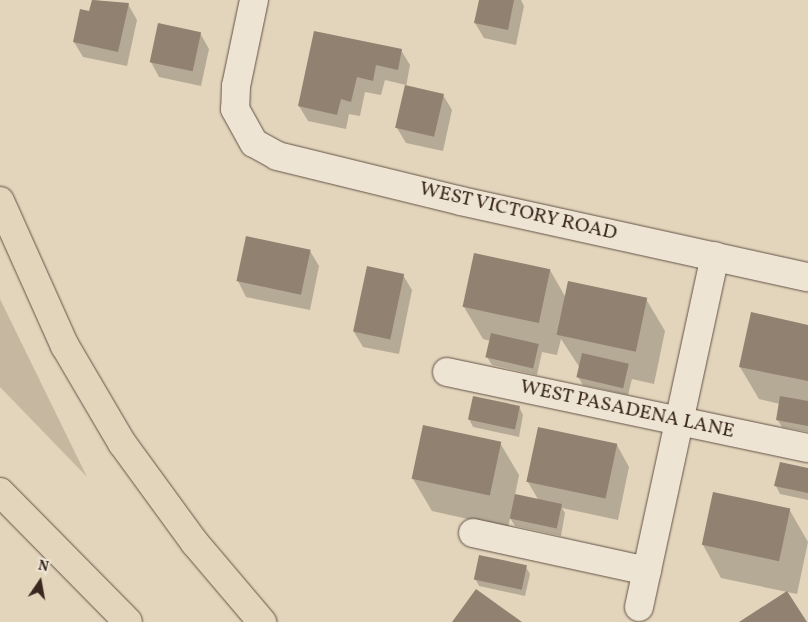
<!DOCTYPE html>
<style>
body{margin:0}
#map{position:relative;width:808px;height:622px;overflow:hidden;background:#e3d5bc;font-family:Vollkorn,serif}
div>[style]{position:absolute}
.green>*{inset:0;background:#c6b7a1}
.shadow>*{inset:0;background:#0003}
.building>*{inset:0;background:#918170;transform-origin:0 0}
.roads{filter:drop-shadow(0 0 1px #645246) drop-shadow(0 0 1px #645246)}
.minor>*{height:28px;margin:-14px;padding:0 14px;transform-origin:14px;border-radius:14px;background:#ede4d3}
.motorway>*{height:28px;margin:-14px;padding:0 14px;transform-origin:14px;border-radius:14px;background:#e3d5bc}
span{translate:-50% -50%;white-space:nowrap;text-align:center;line-height:1.15;-webkit-text-stroke:4px #ede4d3;paint-order:stroke}
.street-label{font-size:20px;color:#39271e}
.north{position:absolute;left:15px;top:557px;width:50px;height:50px;-webkit-text-stroke:4px #ede4d3;paint-order:stroke;rotate:12deg;font-size:14px;font-weight:700;line-height:20px;text-align:center;color:#39271e}
.north::after{content:'';display:block;margin:auto;width:18px;height:22px;background:#39271e;clip-path:polygon(50% 0,100% 100%,50% 72%,0 100%)}
</style>
<div id="map">
<div class="green">
<div style="clip-path:polygon(0 299px,87px 477px,0 387px)"></div>
</div>
<div class="shadow">
<div style="clip-path:polygon(93px 0,128px 4px,137px 20px,127px 66px,83px 57px,74px 42px,90px 13px)"></div>
<div style="clip-path:polygon(480px 0,521px 0,524px 6px,516px 45px,484px 38px,475px 23px)"></div>
<div style="clip-path:polygon(200px 33px,209px 49px,201px 86px,159px 77px,151px 62px)"></div>
<div style="clip-path:polygon(401px 50px,410px 65px,406px 87px,443px 95px,452px 110px,443px 151px,406px 143px,397px 128px,406px 85px,385px 80px,381px 95px,365px 92px,360px 116px,349px 114px,346px 129px,308px 121px,299px 106px)"></div>
<div style="clip-path:polygon(310px 251px,319px 266px,310px 310px,246px 297px,238px 281px)"></div>
<div style="clip-path:polygon(550px 270px,566px 298px,646px 299px,665px 331px,654px 384px,632px 379px,628px 395px,583px 385px,578px 377px,580px 368px,561px 339px,557px 355px,542px 352px,537px 375px,492px 365px,487px 357px,491px 341px,483px 339px,464px 307px)"></div>
<div style="clip-path:polygon(403px 275px,412px 290px,399px 354px,363px 347px,354px 332px)"></div>
<div style="clip-path:polygon(808px 326px,808px 432px,782px 427px,777px 419px,780px 404px,759px 399px,740px 367px)"></div>
<div style="clip-path:polygon(519px 407px,523px 415px,519px 437px,473px 427px,469px 419px)"></div>
<div style="clip-path:polygon(500px 443px,519px 475px,515px 495px,539px 501px,528px 482px,617px 445px,629px 467px,618px 520px,562px 508px,565px 513px,561px 536px,515px 526px,510px 518px,508px 528px,432px 511px,413px 479px)"></div>
<div style="clip-path:polygon(808px 469px,808px 500px,780px 494px,776px 486px)"></div>
<div style="clip-path:polygon(789px 509px,808px 542px,797px 594px,721px 578px,703px 545px)"></div>
<div style="clip-path:polygon(526px 567px,530px 574px,525px 596px,479px 586px,475px 578px)"></div>
</div>
<div class="building">
<div style="clip-path:polygon(92px 0,129px 3px,118px 52px,73px 42px,80px 9px,89px 11px)"></div>
<div style="clip-path:polygon(479px 0,514px 0,508px 30px,474px 23px)"></div>
<div style="left:158px;top:23px;width:44px;height:40px;rotate:12deg"></div>
<div style="clip-path:polygon(314px 31px,402px 49px,398px 70px,376px 65px,373px 81px,357px 77px,351px 102px,341px 99px,337px 115px,298px 106px)"></div>
<div style="left:405px;top:85px;width:40px;height:44px;rotate:13deg"></div>
<div style="left:246px;top:236px;width:66px;height:46px;rotate:12deg"></div>
<div style="left:474px;top:253px;width:78px;height:55px;rotate:12deg"></div>
<div style="left:367px;top:266px;width:38px;height:67px;rotate:12deg"></div>
<div style="left:568px;top:281px;width:81px;height:55px;rotate:12deg"></div>
<div style="clip-path:polygon(751px 312px,808px 325px,808px 381px,739px 367px)"></div>
<div style="left:491px;top:333px;width:49px;height:25px;rotate:13deg"></div>
<div style="left:582px;top:353px;width:48px;height:25px;rotate:13deg"></div>
<div style="left:473px;top:396px;width:48px;height:24px;rotate:12deg"></div>
<div style="clip-path:polygon(780px 396px,808px 401px,808px 426px,776px 420px)"></div>
<div style="left:423px;top:425px;width:80px;height:55px;rotate:12deg"></div>
<div style="left:538px;top:427px;width:81px;height:56px;rotate:12deg"></div>
<div style="clip-path:polygon(780px 462px,808px 468px,808px 493px,774px 486px)"></div>
<div style="left:713px;top:492px;width:79px;height:54px;rotate:12deg"></div>
<div style="left:515px;top:494px;width:48px;height:25px;rotate:12deg"></div>
<div style="left:479px;top:555px;width:49px;height:25px;rotate:12deg"></div>
<div style="clip-path:polygon(476px 589px,522px 622px,452px 622px)"></div>
<div style="clip-path:polygon(787px 591px,807px 622px,739px 622px)"></div>
</div>
<div class="roads">
<div class="minor">
<div style="left:254px;top:0;width:88px;rotate:101.8deg"></div>
<div style="left:236px;top:86px;width:23px;rotate:92deg"></div>
<div style="left:235px;top:109px;width:39px;rotate:61deg"></div>
<div style="left:254px;top:143px;width:26px;rotate:29deg"></div>
<div style="left:277px;top:156px;width:189px;rotate:13.7deg"></div>
<div style="left:461px;top:201px;width:355px;rotate:12.4deg"></div>
<div style="left:447px;top:372px;width:369px;rotate:11.9deg"></div>
<div style="left:473px;top:533px;width:178px;rotate:12.3deg"></div>
<div style="left:639px;top:607px;width:359px;rotate:-77.8deg"></div>
</div>
<div class="motorway">
<div style="left:0;top:201px;width:159px;rotate:65.9deg"></div>
<div style="left:65px;top:346px;width:113px;rotate:59.6deg"></div>
<div style="left:122px;top:443px;width:124px;rotate:53.9deg"></div>
<div style="left:195px;top:543px;width:104px;rotate:49.7deg"></div>
<div style="left:0;top:492px;width:182px;rotate:45.4deg"></div>
</div>
</div>
<div class="street-label">
<span style="left:518px;top:212px;rotate:13deg">WEST VICTORY ROAD</span>
<span style="left:627px;top:410px;rotate:12deg">WEST PASADENA LANE</span>
</div>
<div class="north">N</div>
</div>
